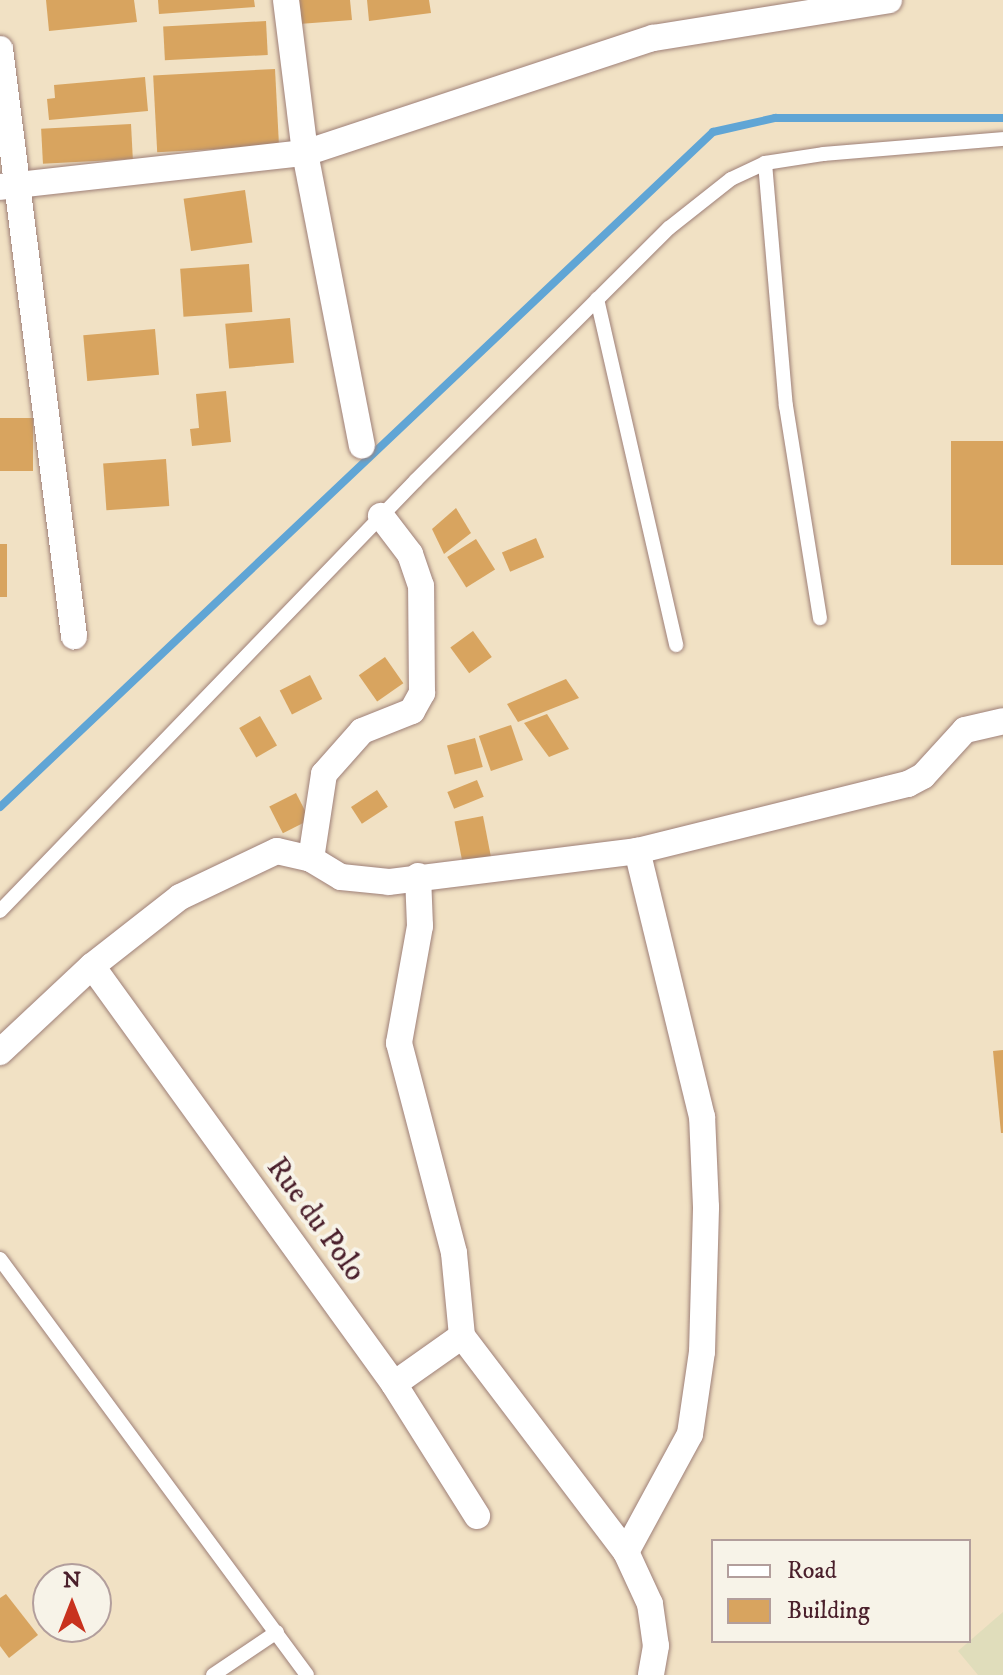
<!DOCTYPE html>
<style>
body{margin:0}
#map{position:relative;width:1003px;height:1675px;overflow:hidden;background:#f1e1c4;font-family:"IM FELL DW Pica",serif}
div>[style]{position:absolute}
.built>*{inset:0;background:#e0ddbb}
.stream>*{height:8px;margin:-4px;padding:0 4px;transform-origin:4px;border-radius:4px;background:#60a5d5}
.building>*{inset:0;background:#d8a45f;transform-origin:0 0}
.roads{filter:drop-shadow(0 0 2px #9e8078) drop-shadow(0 0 2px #9e8078)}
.service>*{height:14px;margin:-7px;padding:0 7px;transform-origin:7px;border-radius:7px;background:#fff}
.minor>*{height:26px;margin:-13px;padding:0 13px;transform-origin:13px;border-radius:13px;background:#fff}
span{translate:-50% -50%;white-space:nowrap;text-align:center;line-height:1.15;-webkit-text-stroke:8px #f7f3e8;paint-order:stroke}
.street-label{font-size:30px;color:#4a1f2b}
.legend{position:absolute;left:711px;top:1539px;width:260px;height:104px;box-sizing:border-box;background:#f7f3e8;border:2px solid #b29e9c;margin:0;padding:10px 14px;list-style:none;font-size:24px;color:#4a1f2b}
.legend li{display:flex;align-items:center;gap:16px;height:40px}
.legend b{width:40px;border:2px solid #b29e9c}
.north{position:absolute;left:32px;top:1563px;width:80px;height:80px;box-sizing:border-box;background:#f7f3e8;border:2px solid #b29e9c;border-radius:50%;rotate:0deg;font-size:22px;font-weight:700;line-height:32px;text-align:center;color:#4a1f2b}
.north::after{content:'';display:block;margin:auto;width:28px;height:36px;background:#c8321e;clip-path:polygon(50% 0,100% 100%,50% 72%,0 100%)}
</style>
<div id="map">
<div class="built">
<div style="clip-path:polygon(1003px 1612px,1003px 1675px,978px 1675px,958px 1651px)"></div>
</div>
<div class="stream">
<div style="left:0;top:807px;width:982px;rotate:-43.43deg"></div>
<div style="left:713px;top:132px;width:64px;rotate:-12.7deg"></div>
<div style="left:775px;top:118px;width:228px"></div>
</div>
<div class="building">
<div style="clip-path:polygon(46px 0,134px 0,137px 22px,49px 31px)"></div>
<div style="clip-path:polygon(158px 0,254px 0,255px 7px,159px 14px)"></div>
<div style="clip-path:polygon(297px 0,350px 0,352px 20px,299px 24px)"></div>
<div style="clip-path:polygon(367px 0,429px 0,431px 13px,369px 21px)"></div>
<div style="left:266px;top:21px;width:34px;height:103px;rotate:87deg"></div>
<div style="left:275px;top:69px;width:77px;height:122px;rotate:87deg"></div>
<div style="clip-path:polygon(145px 77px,148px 111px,49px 120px,47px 99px,55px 98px,54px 85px)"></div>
<div style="left:131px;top:124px;width:35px;height:90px;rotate:87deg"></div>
<div style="left:245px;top:190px;width:53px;height:62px;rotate:82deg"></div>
<div style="left:249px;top:264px;width:48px;height:69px;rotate:86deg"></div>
<div style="left:290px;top:318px;width:45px;height:65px;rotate:85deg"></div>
<div style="left:155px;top:329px;width:46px;height:72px;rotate:85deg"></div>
<div style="clip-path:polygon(226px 391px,231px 442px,192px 446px,190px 429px,199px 428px,196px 394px)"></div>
<div style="left:0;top:418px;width:33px;height:53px"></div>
<div style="left:1003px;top:441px;width:124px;height:52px;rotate:90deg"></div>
<div style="left:166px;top:459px;width:47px;height:63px;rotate:86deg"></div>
<div style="clip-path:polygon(456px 508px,471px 533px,444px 554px,432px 529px)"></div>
<div style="left:536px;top:538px;width:21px;height:37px;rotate:67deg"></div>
<div style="left:476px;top:539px;width:36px;height:34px;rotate:58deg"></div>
<div style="left:0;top:544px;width:7px;height:53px"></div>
<div style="left:473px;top:631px;width:32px;height:28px;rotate:54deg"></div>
<div style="left:385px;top:657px;width:32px;height:32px;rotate:55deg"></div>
<div style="left:310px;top:675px;width:27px;height:34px;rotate:63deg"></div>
<div style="clip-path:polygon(566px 679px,579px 698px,518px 722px,507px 704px)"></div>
<div style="clip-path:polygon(547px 714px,569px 749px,549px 757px,524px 723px)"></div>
<div style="left:260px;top:716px;width:34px;height:24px;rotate:60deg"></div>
<div style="left:511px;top:725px;width:37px;height:34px;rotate:71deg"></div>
<div style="left:475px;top:738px;width:30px;height:29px;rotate:75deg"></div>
<div style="left:477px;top:780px;width:18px;height:32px;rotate:68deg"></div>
<div style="left:377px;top:790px;width:20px;height:31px;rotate:57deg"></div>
<div style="left:296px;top:793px;width:30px;height:30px;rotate:63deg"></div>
<div style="left:483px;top:816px;width:44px;height:29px;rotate:79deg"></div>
<div style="clip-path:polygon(1003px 1050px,1003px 1133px,1001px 1133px,993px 1051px)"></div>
<div style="clip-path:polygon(6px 1594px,38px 1635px,9px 1658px,0 1646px,0 1598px)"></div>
</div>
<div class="roads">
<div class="service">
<div style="left:765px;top:163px;width:244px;rotate:85.1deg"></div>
<div style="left:786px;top:406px;width:215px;rotate:80.9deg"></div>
<div style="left:597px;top:299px;width:355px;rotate:77.1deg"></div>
<div style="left:0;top:911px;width:599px;rotate:-46.01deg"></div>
<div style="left:416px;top:480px;width:357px;rotate:-44.9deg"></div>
<div style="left:669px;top:228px;width:79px;rotate:-38.3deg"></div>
<div style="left:731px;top:179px;width:38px;rotate:-25deg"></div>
<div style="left:765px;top:163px;width:60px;rotate:-8.7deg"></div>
<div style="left:824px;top:154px;width:180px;rotate:-4.8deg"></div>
<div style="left:0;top:1259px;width:517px;rotate:53.57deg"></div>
<div style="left:213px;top:1675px;width:77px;rotate:-33.9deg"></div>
</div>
<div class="minor">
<div style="left:286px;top:0;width:154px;rotate:82.9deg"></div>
<div style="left:305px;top:153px;width:298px;rotate:79deg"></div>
<div style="left:0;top:49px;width:592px;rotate:82.81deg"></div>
<div style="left:0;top:187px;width:307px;rotate:-6.4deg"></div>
<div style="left:305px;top:153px;width:367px;rotate:-18.3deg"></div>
<div style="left:653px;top:38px;width:239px;rotate:-9.1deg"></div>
<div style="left:311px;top:859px;width:86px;rotate:-81.3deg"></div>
<div style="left:324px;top:774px;width:57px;rotate:-48.5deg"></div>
<div style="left:362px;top:731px;width:54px;rotate:-21.8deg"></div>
<div style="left:412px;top:711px;width:21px;rotate:-61deg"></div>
<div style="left:422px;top:693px;width:107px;rotate:-90.5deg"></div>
<div style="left:421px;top:586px;width:34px;rotate:-109deg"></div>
<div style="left:410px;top:554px;width:48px;rotate:-127.3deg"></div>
<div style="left:418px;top:876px;width:50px;rotate:87.7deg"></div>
<div style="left:420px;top:926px;width:119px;rotate:100.2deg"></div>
<div style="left:399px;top:1043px;width:217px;rotate:75.3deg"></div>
<div style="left:454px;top:1253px;width:83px;rotate:84.5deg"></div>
<div style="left:462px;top:1336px;width:271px;rotate:52.8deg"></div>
<div style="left:626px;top:1552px;width:57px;rotate:65.2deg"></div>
<div style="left:650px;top:1604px;width:42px;rotate:81.9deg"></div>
<div style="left:656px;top:1646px;width:29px;rotate:100deg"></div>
<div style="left:92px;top:966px;width:516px;rotate:54.15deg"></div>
<div style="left:394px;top:1384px;width:156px;rotate:57.8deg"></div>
<div style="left:0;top:1052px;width:126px;rotate:-43.1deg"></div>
<div style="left:92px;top:966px;width:112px;rotate:-38.1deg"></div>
<div style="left:180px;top:897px;width:107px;rotate:-25.4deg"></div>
<div style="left:277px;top:851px;width:35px;rotate:13deg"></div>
<div style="left:311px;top:859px;width:35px;rotate:31deg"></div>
<div style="left:341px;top:877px;width:48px;rotate:5.9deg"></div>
<div style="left:389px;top:882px;width:250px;rotate:-7.1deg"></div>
<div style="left:637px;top:851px;width:279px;rotate:-13.9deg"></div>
<div style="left:908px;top:784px;width:17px;rotate:-28deg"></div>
<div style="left:923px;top:776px;width:62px;rotate:-47.6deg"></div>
<div style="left:965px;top:730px;width:39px;rotate:-13deg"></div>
<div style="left:394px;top:1384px;width:83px;rotate:-35.2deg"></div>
<div style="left:626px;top:1552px;width:134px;rotate:-61.5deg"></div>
<div style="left:690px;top:1434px;width:83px;rotate:-81.7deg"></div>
<div style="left:702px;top:1352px;width:145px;rotate:-88.4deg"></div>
<div style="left:706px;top:1207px;width:90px;rotate:-92.5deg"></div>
<div style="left:702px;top:1117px;width:274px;rotate:-103.7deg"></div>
</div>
</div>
<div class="street-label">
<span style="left:315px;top:1220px;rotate:54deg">Rue du Polo</span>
</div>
<ul class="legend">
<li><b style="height:10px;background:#fff"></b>Road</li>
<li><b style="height:22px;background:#d8a45f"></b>Building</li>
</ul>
<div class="north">N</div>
</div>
